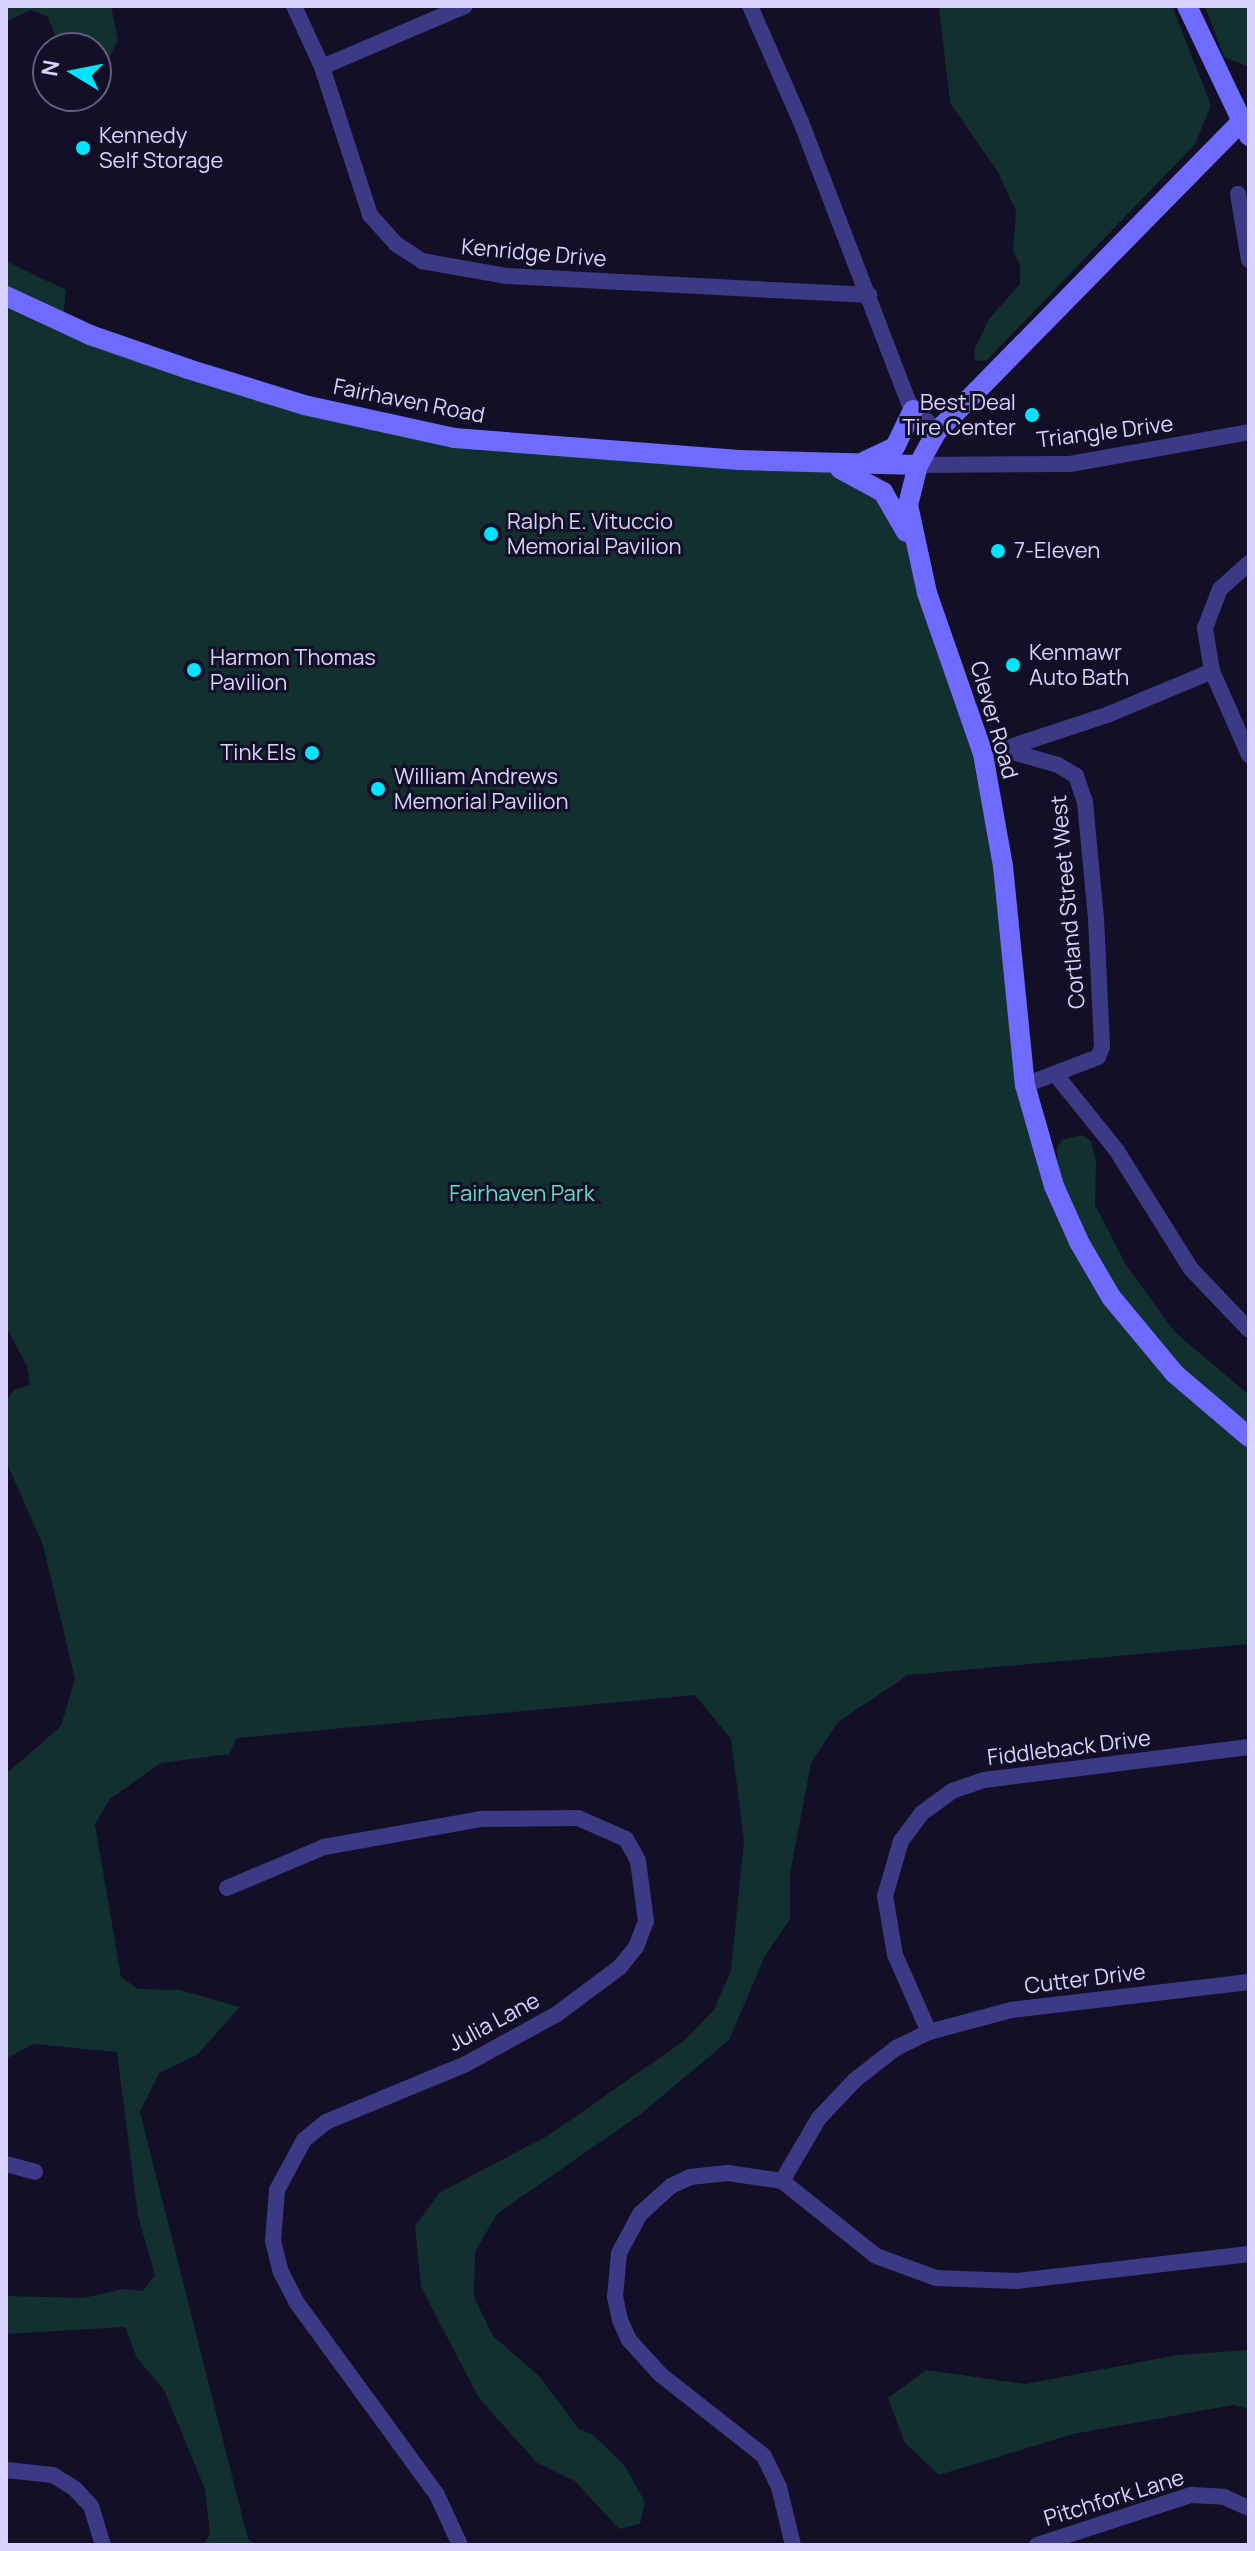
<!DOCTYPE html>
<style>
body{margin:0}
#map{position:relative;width:1255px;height:2551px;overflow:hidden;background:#130f26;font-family:Manrope,sans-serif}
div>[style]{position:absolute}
.green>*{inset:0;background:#12302f}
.street>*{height:16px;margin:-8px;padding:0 8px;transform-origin:8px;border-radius:8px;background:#3d3a85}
.secondary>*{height:20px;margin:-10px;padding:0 10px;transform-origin:10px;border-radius:10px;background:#6f6bff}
.dots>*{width:22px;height:22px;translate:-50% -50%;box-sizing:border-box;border:4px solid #130f26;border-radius:50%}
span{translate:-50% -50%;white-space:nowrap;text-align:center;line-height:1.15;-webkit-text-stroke:6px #130f26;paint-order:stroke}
.poi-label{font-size:22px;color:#d9d4ff}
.left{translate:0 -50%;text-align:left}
.right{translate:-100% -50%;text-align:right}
.street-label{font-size:22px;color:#d9d4ff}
.park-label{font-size:22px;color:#5fe0c0}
.frame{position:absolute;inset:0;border:8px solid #d9d4ff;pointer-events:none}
.north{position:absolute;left:32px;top:32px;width:80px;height:80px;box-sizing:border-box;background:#130f26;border:2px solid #625e7d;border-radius:50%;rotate:280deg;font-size:22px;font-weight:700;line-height:32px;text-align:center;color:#d9d4ff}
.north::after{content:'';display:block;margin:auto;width:28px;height:36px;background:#00e5ff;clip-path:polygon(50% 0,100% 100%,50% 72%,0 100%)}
</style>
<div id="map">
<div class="green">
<div style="clip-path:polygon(6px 6px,111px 6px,118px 40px,96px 85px,96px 48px,60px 48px,48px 17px,31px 10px,6px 22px)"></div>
<div style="clip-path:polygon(939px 6px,1172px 6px,1211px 105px,1195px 144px,987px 360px,975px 361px,974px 350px,989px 319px,1020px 284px,1020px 265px,1013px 251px,1016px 211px,998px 172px,950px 103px)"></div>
<div style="clip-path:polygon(1205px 6px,1249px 6px,1249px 67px,1224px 57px)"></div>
<div style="clip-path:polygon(6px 261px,66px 290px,63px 319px,6px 291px)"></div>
<div style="clip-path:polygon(6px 296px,90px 335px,379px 423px,781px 461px,863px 477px,898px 516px,983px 754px,1036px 1129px,1111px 1297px,1249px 1437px,1249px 1644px,908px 1675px,838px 1722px,811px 1763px,790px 1874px,790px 1919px,765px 1956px,729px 2040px,642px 2113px,497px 2214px,475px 2252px,474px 2297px,493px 2336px,540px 2377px,579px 2429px,593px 2435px,624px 2465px,645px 2502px,640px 2524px,619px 2529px,575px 2481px,537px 2463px,479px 2398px,421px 2287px,415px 2226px,439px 2193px,549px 2135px,685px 2040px,714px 2010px,731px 1970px,744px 1840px,731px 1739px,695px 1695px,237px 1738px,229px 1754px,161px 1763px,110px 1799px,95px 1824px,121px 1977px,138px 1989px,180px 1990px,240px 2007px,197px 2055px,159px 2073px,140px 2112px,248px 2539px,257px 2545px,204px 2545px,210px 2533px,205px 2489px,164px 2390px,137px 2358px,125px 2327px,6px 2334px,6px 2296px,83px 2298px,124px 2289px,143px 2291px,155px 2275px,138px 2216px,117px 2052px,33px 2044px,6px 2059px,6px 1774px,61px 1726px,75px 1679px,43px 1545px,6px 1461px,6px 1401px,14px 1390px,30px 1385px,27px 1366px,6px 1327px)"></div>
<div style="clip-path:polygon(1082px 1135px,1091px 1141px,1096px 1162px,1095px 1205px,1126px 1265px,1175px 1332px,1249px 1395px,1249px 1431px,1178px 1370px,1114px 1294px,1058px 1184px,1057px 1148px,1062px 1140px)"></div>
<div style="clip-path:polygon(1249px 2350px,1249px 2409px,1233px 2405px,1073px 2434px,939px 2475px,905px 2443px,888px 2398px,926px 2370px,1025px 2384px,1178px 2355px)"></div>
</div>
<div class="street">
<div style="left:294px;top:6px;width:67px;rotate:65.3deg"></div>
<div style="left:322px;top:67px;width:156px;rotate:72deg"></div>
<div style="left:370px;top:215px;width:39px;rotate:48deg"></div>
<div style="left:396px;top:244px;width:31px;rotate:33deg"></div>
<div style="left:422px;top:261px;width:85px;rotate:10.1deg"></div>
<div style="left:506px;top:276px;width:364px;rotate:3deg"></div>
<div style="left:750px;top:6px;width:127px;rotate:66.3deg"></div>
<div style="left:801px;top:122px;width:301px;rotate:69deg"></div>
<div style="left:909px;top:403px;width:40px;rotate:45deg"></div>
<div style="left:322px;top:67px;width:155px;rotate:-23.1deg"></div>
<div style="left:1238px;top:194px;width:67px;rotate:80.5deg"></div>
<div style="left:918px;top:465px;width:152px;rotate:-0.4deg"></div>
<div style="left:1070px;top:464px;width:182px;rotate:-10.1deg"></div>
<div style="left:1249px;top:563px;width:39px;rotate:138deg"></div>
<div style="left:1220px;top:589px;width:42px;rotate:111deg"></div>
<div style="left:1205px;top:628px;width:44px;rotate:80.8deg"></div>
<div style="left:1212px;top:671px;width:92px;rotate:66.2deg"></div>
<div style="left:1002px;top:749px;width:58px;rotate:15.9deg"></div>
<div style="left:1058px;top:765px;width:21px;rotate:31deg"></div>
<div style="left:1076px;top:776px;width:28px;rotate:71deg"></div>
<div style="left:1085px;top:802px;width:117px;rotate:84.6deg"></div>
<div style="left:1096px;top:918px;width:129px;rotate:87.3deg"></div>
<div style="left:1102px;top:1047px;width:11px;rotate:112deg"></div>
<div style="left:1098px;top:1057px;width:78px;rotate:159deg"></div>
<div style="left:1004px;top:749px;width:108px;rotate:-18.3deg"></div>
<div style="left:1107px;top:715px;width:114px;rotate:-22.7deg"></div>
<div style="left:1056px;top:1075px;width:97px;rotate:51.2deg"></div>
<div style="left:1117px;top:1151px;width:139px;rotate:57.9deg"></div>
<div style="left:1191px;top:1269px;width:84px;rotate:46.4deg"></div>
<div style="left:227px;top:1888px;width:105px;rotate:-22.9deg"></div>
<div style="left:324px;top:1847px;width:159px;rotate:-10.1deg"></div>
<div style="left:481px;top:1819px;width:97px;rotate:-0.6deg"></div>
<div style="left:578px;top:1818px;width:52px;rotate:23.6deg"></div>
<div style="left:626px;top:1839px;width:25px;rotate:61deg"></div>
<div style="left:638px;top:1861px;width:61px;rotate:82.4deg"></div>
<div style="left:646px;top:1921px;width:28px;rotate:111deg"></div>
<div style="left:636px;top:1947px;width:26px;rotate:129deg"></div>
<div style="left:620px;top:1967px;width:79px;rotate:143.3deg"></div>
<div style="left:557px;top:2014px;width:104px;rotate:151.2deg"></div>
<div style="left:466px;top:2064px;width:152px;rotate:157.5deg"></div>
<div style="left:326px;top:2122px;width:28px;rotate:141deg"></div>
<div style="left:304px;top:2140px;width:57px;rotate:118.4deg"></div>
<div style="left:277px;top:2190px;width:51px;rotate:94.5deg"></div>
<div style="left:273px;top:2241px;width:32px;rotate:76deg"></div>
<div style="left:281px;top:2272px;width:35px;rotate:63deg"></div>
<div style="left:297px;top:2303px;width:238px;rotate:53.9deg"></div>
<div style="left:437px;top:2495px;width:55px;rotate:65.3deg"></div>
<div style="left:929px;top:2032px;width:85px;rotate:-15deg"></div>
<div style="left:1011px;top:2010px;width:240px;rotate:-6.7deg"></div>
<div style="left:6px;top:2164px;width:30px;rotate:15deg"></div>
<div style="left:782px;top:2181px;width:73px;rotate:-59.6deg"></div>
<div style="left:819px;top:2118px;width:52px;rotate:-46.5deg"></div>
<div style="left:855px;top:2080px;width:52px;rotate:-38deg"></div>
<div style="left:896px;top:2048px;width:37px;rotate:-26deg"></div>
<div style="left:929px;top:2032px;width:84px;rotate:-113.8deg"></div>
<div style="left:895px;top:1955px;width:60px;rotate:-99.6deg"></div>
<div style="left:885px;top:1896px;width:57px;rotate:-73.8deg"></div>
<div style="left:901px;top:1841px;width:35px;rotate:-53deg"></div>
<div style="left:922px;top:1813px;width:37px;rotate:-36deg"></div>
<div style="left:952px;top:1791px;width:34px;rotate:-19deg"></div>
<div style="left:984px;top:1780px;width:267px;rotate:-7.1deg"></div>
<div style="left:6px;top:2470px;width:47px;rotate:6.1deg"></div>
<div style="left:53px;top:2475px;width:26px;rotate:32deg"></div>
<div style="left:75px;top:2489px;width:23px;rotate:47deg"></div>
<div style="left:91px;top:2506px;width:41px;rotate:72.9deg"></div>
<div style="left:793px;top:2545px;width:60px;rotate:-103.6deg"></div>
<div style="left:779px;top:2487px;width:34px;rotate:-116deg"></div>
<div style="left:764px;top:2456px;width:131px;rotate:-141.8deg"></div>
<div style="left:661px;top:2375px;width:47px;rotate:-132.4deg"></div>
<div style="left:629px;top:2340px;width:22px;rotate:-114deg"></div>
<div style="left:620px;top:2320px;width:24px;rotate:-102deg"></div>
<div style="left:615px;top:2297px;width:44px;rotate:-84.8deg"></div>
<div style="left:619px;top:2253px;width:44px;rotate:-61.7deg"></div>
<div style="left:640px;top:2214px;width:42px;rotate:-42.1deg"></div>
<div style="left:671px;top:2186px;width:21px;rotate:-25deg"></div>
<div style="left:690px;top:2177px;width:38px;rotate:-6deg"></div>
<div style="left:728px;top:2173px;width:55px;rotate:8.4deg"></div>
<div style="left:782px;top:2181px;width:120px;rotate:38.6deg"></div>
<div style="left:876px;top:2256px;width:64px;rotate:20.1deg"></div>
<div style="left:936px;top:2278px;width:80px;rotate:2.1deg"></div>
<div style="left:1016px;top:2281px;width:235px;rotate:-6.6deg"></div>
<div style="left:1037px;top:2545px;width:162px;rotate:-18deg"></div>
<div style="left:1191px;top:2495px;width:33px;rotate:3deg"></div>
<div style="left:1224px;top:2497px;width:27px;rotate:24deg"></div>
</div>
<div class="secondary">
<div style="left:1187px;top:6px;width:144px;rotate:64.5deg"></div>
<div style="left:1239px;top:124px;width:431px;rotate:134.5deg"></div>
<div style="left:937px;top:431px;width:39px;rotate:119deg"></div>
<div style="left:918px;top:465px;width:41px;rotate:104deg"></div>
<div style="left:908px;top:505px;width:90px;rotate:77.8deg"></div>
<div style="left:927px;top:593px;width:170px;rotate:70.8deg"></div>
<div style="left:983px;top:754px;width:114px;rotate:79.9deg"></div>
<div style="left:1003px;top:866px;width:220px;rotate:84.3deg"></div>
<div style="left:1025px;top:1085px;width:105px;rotate:74deg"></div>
<div style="left:1054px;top:1186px;width:61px;rotate:65.9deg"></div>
<div style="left:1079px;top:1242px;width:64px;rotate:59.8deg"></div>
<div style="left:1111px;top:1297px;width:100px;rotate:50.3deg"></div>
<div style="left:1175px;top:1374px;width:97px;rotate:40.4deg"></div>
<div style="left:6px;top:296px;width:93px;rotate:24.9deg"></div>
<div style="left:90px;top:335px;width:104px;rotate:19.1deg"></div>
<div style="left:188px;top:369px;width:121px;rotate:17.2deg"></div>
<div style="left:304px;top:405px;width:154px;rotate:12.4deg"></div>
<div style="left:454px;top:438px;width:286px;rotate:4.4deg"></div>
<div style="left:739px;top:460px;width:179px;rotate:1.6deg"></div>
<div style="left:865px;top:461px;width:33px;rotate:-25deg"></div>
<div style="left:895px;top:447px;width:41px;rotate:-64.1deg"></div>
<div style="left:840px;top:469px;width:49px;rotate:28.1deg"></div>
<div style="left:883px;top:492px;width:46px;rotate:60.1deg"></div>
</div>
<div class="dots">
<div style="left:83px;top:148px;background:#00e5ff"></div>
<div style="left:1032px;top:415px;background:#00e5ff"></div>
<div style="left:491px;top:534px;background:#00e5ff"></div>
<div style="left:998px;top:551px;background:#00e5ff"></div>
<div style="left:1013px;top:665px;background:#00e5ff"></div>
<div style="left:194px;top:670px;background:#00e5ff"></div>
<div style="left:312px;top:753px;background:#00e5ff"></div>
<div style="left:378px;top:789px;background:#00e5ff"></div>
</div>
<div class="poi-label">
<span class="left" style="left:99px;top:148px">Kennedy<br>Self Storage</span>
<span class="right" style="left:1016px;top:415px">Best Deal<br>Tire Center</span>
<span class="left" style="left:507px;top:534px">Ralph E. Vituccio<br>Memorial Pavilion</span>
<span class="left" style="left:1014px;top:551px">7-Eleven</span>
<span class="left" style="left:1029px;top:665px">Kenmawr<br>Auto Bath</span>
<span class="left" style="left:210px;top:670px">Harmon Thomas<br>Pavilion</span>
<span class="right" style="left:296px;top:753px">Tink Els</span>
<span class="left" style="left:394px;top:789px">William Andrews<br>Memorial Pavilion</span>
</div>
<div class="street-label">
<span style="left:534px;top:253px;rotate:5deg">Kenridge Drive</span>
<span style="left:409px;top:401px;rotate:11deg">Fairhaven Road</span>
<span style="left:1105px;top:432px;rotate:-7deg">Triangle Drive</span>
<span style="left:994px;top:720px;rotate:74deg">Clever Road</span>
<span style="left:1068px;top:902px;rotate:-95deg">Cortland Street West</span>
<span style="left:1069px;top:1748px;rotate:-7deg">Fiddleback Drive</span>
<span style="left:1085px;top:1979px;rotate:-7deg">Cutter Drive</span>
<span style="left:494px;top:2022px;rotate:-28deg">Julia Lane</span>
<span style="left:1114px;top:2498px;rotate:-17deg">Pitchfork Lane</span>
</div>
<div class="park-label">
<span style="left:522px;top:1194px">Fairhaven Park</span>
</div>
<div class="frame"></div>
<div class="north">N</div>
</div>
